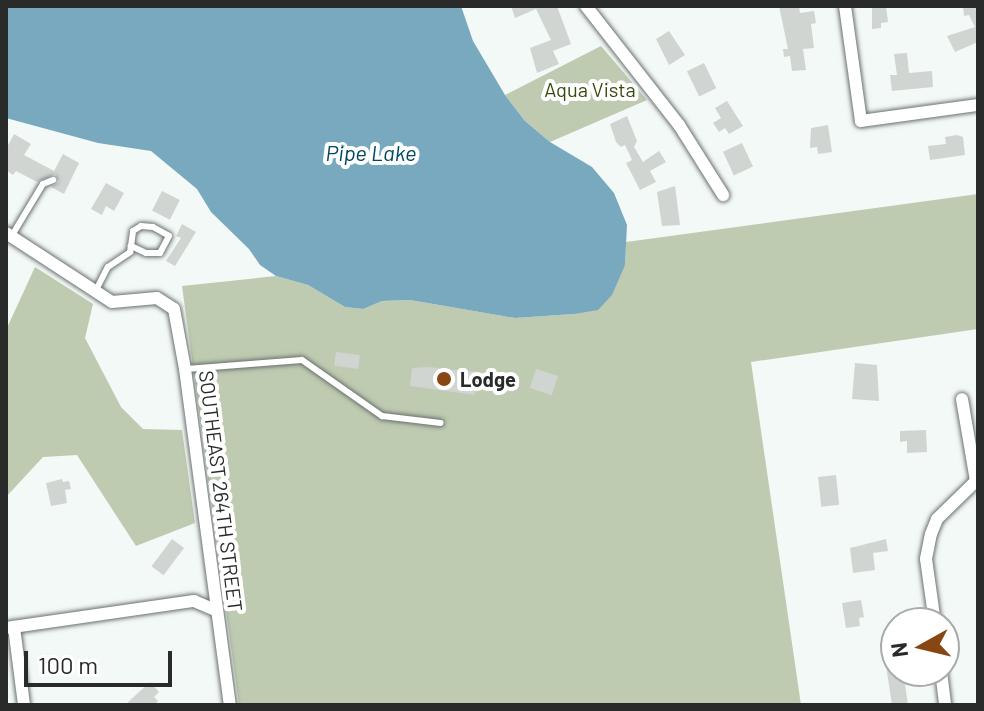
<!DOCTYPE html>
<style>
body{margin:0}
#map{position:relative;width:984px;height:711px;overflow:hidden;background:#f2f9f7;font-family:Barlow,sans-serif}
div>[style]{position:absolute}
.green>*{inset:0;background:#becbb0}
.water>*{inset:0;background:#78a9be}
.building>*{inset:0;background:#d0d5d1;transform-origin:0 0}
.roads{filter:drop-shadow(0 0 2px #6b716f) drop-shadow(0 0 2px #6b716f)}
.lane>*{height:6px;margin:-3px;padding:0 3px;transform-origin:3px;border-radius:3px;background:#fff}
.street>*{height:12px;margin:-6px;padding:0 6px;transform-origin:6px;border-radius:6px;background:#fff}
.dots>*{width:22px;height:22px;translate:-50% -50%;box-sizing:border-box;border:4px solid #fff;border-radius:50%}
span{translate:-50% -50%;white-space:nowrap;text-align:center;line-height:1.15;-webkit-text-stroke:8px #fff;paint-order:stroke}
.park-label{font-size:20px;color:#354c0d}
.poi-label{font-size:20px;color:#282b2a;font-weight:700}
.left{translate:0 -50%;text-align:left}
.street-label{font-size:20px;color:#282b2a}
.water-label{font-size:22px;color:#00485e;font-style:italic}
.frame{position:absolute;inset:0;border:8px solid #282b2a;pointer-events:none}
.north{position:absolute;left:880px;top:607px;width:80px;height:80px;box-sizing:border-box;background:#fff;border:2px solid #a9aaaa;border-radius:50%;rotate:262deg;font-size:22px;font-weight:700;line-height:32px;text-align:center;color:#282b2a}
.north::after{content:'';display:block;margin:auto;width:28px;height:36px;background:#884712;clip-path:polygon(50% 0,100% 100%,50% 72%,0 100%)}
.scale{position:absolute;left:24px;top:651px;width:148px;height:36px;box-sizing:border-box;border:4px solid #282b2a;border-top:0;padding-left:10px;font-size:24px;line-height:28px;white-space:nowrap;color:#282b2a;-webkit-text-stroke:6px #fff;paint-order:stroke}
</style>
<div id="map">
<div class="green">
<div style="clip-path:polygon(601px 46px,647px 100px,550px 142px,525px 121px,505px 95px)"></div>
<div style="clip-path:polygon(978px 194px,978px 329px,751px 362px,801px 705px,239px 705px,182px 286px,276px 276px,308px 285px,345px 307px,363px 309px,382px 301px,410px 300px,515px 318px,574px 314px,625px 265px,626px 242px)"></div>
<div style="clip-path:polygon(35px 267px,93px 304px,85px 338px,121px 407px,143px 429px,182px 430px,195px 523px,136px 546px,77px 455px,43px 457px,6px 497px,6px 330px)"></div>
</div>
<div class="water">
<div style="clip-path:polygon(6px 6px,461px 6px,473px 41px,505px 95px,525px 121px,550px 142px,592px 167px,614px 193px,627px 225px,625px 265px,612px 295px,598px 310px,574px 314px,515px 318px,410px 300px,382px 301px,363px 309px,345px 307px,308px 285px,276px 276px,260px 265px,249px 249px,211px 212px,197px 189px,151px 151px,98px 143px,6px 118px)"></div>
</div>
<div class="building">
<div style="clip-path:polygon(511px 6px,557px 6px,571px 44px,553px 51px,559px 64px,537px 73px,530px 48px,551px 40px,536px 9px,515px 18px)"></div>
<div style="clip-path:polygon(779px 6px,799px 6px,800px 13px,814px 11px,816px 23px,811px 24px,814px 48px,803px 49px,806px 70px,792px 71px,790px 56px,784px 57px,783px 49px,788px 49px)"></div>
<div style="clip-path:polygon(872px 6px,886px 6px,888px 22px,881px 23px,881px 28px,872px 29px)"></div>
<div style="clip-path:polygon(963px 6px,977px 6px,978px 42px,955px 52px,947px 36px,975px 27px,969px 15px,964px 16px)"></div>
<div style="clip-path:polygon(669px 31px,685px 55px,669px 65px,656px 39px)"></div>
<div style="clip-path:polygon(907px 53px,909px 73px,932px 71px,933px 87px,892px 91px,890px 75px,897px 75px,894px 54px)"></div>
<div style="left:704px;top:63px;width:28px;height:19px;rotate:64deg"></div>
<div style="clip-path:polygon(727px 101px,743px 126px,729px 134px,725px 128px,719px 132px,713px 123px,721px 118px,715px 108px)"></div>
<div style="clip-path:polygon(627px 116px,637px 141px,634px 147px,643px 162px,659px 151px,666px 162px,650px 171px,656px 182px,640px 190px,626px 163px,632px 160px,625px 145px,621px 147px,616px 142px,610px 124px)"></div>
<div style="clip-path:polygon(828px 125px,832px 152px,818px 154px,817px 147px,810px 148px,811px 128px)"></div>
<div style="clip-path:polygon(14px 134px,31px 144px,24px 155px,54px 171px,63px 154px,79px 163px,64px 194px,51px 187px,59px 182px,55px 174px,37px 182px,16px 171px,13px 175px,6px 170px,6px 149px)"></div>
<div style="clip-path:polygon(957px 135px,963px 137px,965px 155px,930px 160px,928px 146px,946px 144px,945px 137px)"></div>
<div style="left:742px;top:143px;width:26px;height:21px;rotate:65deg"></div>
<div style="clip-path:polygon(106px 183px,124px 193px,114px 211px,106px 206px,102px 215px,91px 209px)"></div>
<div style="clip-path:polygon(675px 186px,680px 225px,662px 226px,657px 192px)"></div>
<div style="left:162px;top:191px;width:20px;height:22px;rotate:27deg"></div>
<div style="clip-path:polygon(182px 224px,196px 232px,175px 266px,166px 261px,181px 238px,176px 236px)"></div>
<div style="left:336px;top:352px;width:24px;height:14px;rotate:7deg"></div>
<div style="clip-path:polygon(855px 363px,877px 365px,879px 401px,852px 399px)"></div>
<div style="clip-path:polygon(428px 367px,478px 372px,475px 395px,410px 386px,412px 368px)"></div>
<div style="left:536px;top:369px;width:23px;height:20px;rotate:18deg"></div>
<div style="clip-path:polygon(926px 430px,927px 452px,907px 453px,907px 441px,900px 442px,900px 431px)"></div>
<div style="left:836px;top:475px;width:30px;height:18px;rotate:84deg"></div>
<div style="clip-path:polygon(62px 479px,63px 482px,69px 481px,71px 489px,65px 490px,67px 503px,51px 506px,46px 483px)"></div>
<div style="left:172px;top:539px;width:15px;height:34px;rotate:37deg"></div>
<div style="clip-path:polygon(886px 539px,888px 551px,873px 553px,875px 570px,853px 573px,850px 548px)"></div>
<div style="clip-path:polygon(861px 600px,864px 617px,859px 618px,860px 626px,846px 628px,842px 603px)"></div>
<div style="clip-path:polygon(895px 658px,898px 678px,904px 677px,908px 705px,892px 705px,885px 659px)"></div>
<div style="clip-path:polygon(150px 682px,159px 692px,154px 697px,158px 701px,154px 705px,125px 705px)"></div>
</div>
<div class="roads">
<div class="lane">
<div style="left:11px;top:237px;width:62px;rotate:-58.9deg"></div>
<div style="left:43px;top:184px;width:11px;rotate:-22deg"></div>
<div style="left:95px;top:292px;width:28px;rotate:-63deg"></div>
<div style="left:108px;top:267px;width:27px;rotate:-34deg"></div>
<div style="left:130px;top:252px;width:6px;rotate:-81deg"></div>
<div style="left:131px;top:246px;width:15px;rotate:-82deg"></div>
<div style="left:133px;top:231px;width:9px;rotate:-32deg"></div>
<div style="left:141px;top:226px;width:12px;rotate:5deg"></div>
<div style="left:153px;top:227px;width:18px;rotate:29deg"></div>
<div style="left:169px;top:236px;width:19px;rotate:118deg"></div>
<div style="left:160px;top:253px;width:14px;rotate:180deg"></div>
<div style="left:146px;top:253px;width:17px;rotate:-155deg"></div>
<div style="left:186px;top:369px;width:116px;rotate:-4.4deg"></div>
<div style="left:302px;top:360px;width:98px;rotate:35deg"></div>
<div style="left:382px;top:416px;width:59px;rotate:6.8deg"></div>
</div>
<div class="street">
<div style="left:586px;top:6px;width:151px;rotate:52deg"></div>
<div style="left:679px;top:125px;width:83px;rotate:57.8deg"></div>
<div style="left:845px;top:6px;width:116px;rotate:82.1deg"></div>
<div style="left:861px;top:121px;width:118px;rotate:-7.8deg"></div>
<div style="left:6px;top:233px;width:126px;rotate:33.1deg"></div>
<div style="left:112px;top:302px;width:45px;rotate:-5.1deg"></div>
<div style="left:157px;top:298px;width:20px;rotate:33deg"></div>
<div style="left:174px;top:309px;width:61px;rotate:79.6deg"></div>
<div style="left:185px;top:369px;width:339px;rotate:82.4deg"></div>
<div style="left:935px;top:623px;width:65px;rotate:-98deg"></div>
<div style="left:926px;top:559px;width:25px;rotate:-79deg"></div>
<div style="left:931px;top:534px;width:16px;rotate:-68deg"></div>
<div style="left:937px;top:519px;width:54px;rotate:-44.3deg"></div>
<div style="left:976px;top:481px;width:83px;rotate:-99.7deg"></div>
<div style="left:14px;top:627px;width:79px;rotate:82.7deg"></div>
<div style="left:6px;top:628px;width:190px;rotate:-8.2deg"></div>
<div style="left:194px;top:601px;width:23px;rotate:23deg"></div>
<div style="left:941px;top:671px;width:34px;rotate:83deg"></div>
</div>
</div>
<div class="dots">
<div style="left:444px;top:379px;background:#884712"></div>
</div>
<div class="park-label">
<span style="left:590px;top:89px">Aqua Vista</span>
</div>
<div class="poi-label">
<span class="left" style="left:460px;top:379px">Lodge</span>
</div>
<div class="street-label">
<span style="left:221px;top:491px;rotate:83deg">SOUTHEAST 264TH STREET</span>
</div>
<div class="water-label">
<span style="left:371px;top:153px">Pipe Lake</span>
</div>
<div class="frame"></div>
<div class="north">N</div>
<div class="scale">100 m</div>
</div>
